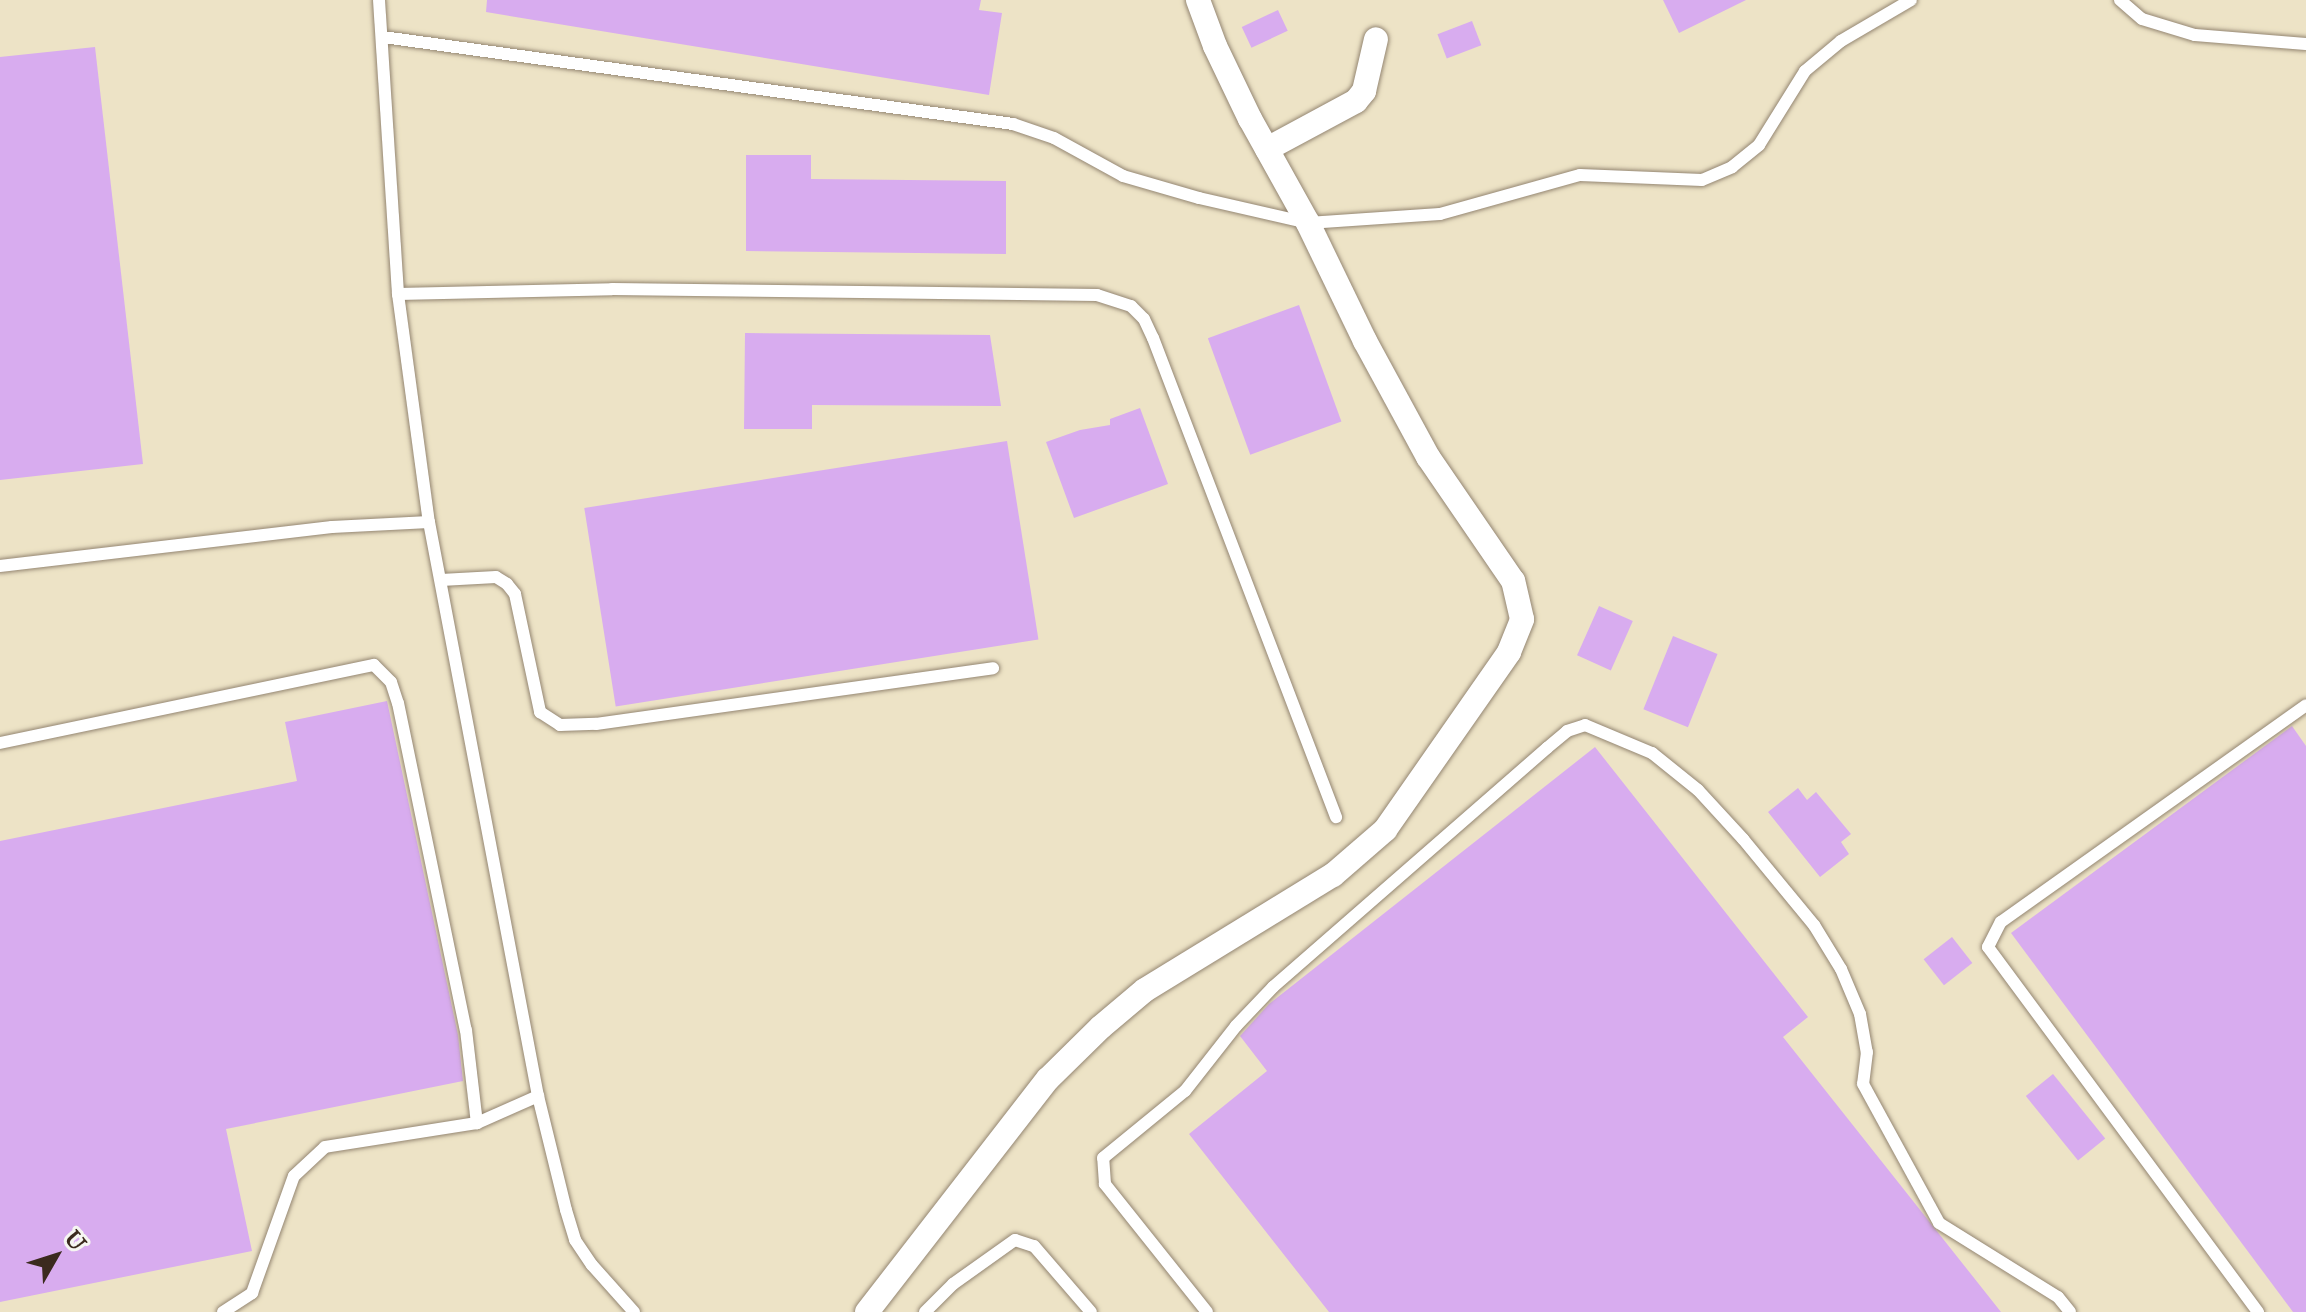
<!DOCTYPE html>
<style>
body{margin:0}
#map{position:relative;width:2306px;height:1312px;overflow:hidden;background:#ede3c6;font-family:"IM FELL Double Pica",serif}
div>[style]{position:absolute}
.building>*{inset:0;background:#d8acef;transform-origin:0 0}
.roads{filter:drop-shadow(0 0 2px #948672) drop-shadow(0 0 2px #948672)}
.lane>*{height:12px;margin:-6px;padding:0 6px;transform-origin:6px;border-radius:6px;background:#fff}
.street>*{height:24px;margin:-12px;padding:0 12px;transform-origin:12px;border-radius:12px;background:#fff}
span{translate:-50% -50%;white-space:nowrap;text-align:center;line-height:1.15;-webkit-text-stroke:6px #f6f6f2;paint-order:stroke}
.north{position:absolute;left:16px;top:1216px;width:80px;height:80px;-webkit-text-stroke:6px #f6f6f2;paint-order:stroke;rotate:51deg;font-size:22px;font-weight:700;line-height:32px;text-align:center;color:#3b2a1e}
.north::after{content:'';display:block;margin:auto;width:28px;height:36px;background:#3b2a1e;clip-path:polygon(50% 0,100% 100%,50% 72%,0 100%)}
</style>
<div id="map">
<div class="building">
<div style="clip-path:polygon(487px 0,981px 0,979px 10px,1002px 13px,989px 95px,486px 12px)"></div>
<div style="clip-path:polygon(1663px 0,1746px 0,1679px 33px)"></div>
<div style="left:1278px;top:10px;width:23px;height:40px;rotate:65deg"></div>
<div style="left:1472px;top:21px;width:26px;height:37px;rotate:69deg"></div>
<div style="clip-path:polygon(95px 47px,143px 464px,0 480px,0 57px)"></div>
<div style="clip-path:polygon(746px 155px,811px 155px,811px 179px,1006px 181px,1006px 254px,746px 251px)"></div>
<div style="left:1299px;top:305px;width:124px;height:97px;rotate:70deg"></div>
<div style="clip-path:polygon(745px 333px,990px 335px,1001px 406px,812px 405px,812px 429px,744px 429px)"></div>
<div style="clip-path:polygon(1140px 408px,1168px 484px,1074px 518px,1046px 442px,1080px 430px,1110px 425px,1110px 419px)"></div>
<div style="left:1007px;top:441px;width:201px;height:428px;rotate:81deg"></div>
<div style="left:1599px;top:606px;width:37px;height:54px;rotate:24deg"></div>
<div style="left:1673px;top:636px;width:48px;height:79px;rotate:22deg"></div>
<div style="clip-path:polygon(387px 701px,458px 1035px,463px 1081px,226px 1129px,252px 1251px,0 1302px,0 841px,297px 781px,285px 722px)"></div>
<div style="clip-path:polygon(2292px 726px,2306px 746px,2306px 1312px,2293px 1312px,2011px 933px)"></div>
<div style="clip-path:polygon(1595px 747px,1808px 1017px,1783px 1037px,2001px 1312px,1329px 1312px,1189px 1134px,1267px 1071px,1240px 1036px,1269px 1004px)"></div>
<div style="clip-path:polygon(1798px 788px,1807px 800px,1816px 792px,1851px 834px,1841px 842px,1849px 854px,1820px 877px,1768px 812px)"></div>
<div style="left:1952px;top:937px;width:33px;height:36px;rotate:52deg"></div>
<div style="left:2053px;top:1074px;width:83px;height:35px;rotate:51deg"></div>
</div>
<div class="roads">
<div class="lane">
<div style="left:379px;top:0;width:295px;rotate:86.3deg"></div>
<div style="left:398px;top:294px;width:230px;rotate:82.3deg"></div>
<div style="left:2120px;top:0;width:29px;rotate:41deg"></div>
<div style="left:2142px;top:19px;width:55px;rotate:16.8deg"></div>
<div style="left:2195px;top:35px;width:111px;rotate:4.6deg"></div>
<div style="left:383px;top:37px;width:636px;rotate:7.86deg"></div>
<div style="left:1013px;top:124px;width:43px;rotate:18.9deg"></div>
<div style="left:1054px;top:138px;width:79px;rotate:28.8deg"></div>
<div style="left:1123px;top:176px;width:79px;rotate:16.1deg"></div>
<div style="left:1199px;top:198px;width:112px;rotate:12.9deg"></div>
<div style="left:1308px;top:223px;width:132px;rotate:-3.9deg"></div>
<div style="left:1440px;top:214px;width:145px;rotate:-15.6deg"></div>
<div style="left:1580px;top:175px;width:122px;rotate:2.3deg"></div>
<div style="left:1702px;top:180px;width:33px;rotate:-23deg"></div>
<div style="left:1732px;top:167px;width:35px;rotate:-39deg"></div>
<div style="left:1759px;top:145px;width:87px;rotate:-58.1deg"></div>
<div style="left:1805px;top:71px;width:47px;rotate:-39.8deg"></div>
<div style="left:1841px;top:41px;width:81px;rotate:-30.4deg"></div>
<div style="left:398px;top:294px;width:214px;rotate:-1.3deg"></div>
<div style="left:612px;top:289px;width:485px;rotate:0.7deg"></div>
<div style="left:1097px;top:295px;width:36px;rotate:18deg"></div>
<div style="left:1131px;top:306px;width:18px;rotate:45deg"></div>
<div style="left:1144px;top:319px;width:21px;rotate:65deg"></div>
<div style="left:1153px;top:338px;width:513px;rotate:69.09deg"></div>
<div style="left:0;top:566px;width:334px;rotate:-6.7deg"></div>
<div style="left:332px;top:527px;width:97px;rotate:-3deg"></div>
<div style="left:429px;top:522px;width:584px;rotate:79.25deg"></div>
<div style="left:538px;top:1096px;width:117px;rotate:76.2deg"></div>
<div style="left:566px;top:1210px;width:31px;rotate:73deg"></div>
<div style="left:575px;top:1240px;width:30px;rotate:56deg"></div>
<div style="left:592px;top:1265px;width:63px;rotate:48.2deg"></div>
<div style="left:441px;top:580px;width:55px;rotate:-3.1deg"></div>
<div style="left:496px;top:577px;width:13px;rotate:32deg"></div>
<div style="left:507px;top:584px;width:13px;rotate:51deg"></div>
<div style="left:515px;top:594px;width:121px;rotate:78deg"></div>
<div style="left:540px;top:712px;width:24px;rotate:33deg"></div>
<div style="left:560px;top:725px;width:36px;rotate:-2deg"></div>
<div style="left:596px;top:724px;width:401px;rotate:-8deg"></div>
<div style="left:0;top:743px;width:382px;rotate:-11.8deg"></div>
<div style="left:374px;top:665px;width:24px;rotate:45deg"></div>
<div style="left:391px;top:682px;width:22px;rotate:72deg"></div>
<div style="left:398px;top:703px;width:334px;rotate:78.3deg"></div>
<div style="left:466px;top:1030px;width:94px;rotate:83.3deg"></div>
<div style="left:477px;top:1123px;width:67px;rotate:-23.9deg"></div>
<div style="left:223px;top:1312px;width:35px;rotate:-33deg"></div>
<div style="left:252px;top:1293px;width:124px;rotate:-70.3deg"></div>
<div style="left:294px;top:1176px;width:42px;rotate:-43.1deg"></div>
<div style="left:325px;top:1147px;width:154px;rotate:-9deg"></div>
<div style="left:925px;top:1312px;width:40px;rotate:-45deg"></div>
<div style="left:953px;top:1284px;width:76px;rotate:-35.4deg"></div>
<div style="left:1015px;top:1240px;width:20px;rotate:18deg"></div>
<div style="left:1034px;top:1246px;width:87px;rotate:49.2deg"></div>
<div style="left:1207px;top:1312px;width:164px;rotate:-128.6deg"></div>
<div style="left:1105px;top:1184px;width:26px;rotate:-94deg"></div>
<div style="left:1103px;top:1158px;width:106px;rotate:-39.3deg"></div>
<div style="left:1185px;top:1091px;width:83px;rotate:-51.9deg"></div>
<div style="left:1236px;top:1026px;width:54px;rotate:-46.5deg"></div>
<div style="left:1273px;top:987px;width:364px;rotate:-41.1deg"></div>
<div style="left:1547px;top:748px;width:26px;rotate:-40deg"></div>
<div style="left:1567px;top:731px;width:19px;rotate:-18deg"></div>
<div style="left:1585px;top:725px;width:73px;rotate:22.7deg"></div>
<div style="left:1652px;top:753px;width:59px;rotate:38.8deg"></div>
<div style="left:1698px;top:790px;width:67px;rotate:47.4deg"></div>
<div style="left:1743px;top:839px;width:112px;rotate:50.5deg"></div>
<div style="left:1814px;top:925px;width:52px;rotate:58.5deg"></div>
<div style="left:1841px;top:969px;width:49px;rotate:67.1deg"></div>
<div style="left:1860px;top:1014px;width:39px;rotate:80deg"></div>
<div style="left:1867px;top:1052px;width:32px;rotate:97deg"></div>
<div style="left:1863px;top:1084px;width:158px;rotate:61.3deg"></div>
<div style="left:1939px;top:1223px;width:140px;rotate:31.9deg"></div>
<div style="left:2058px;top:1297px;width:19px;rotate:51deg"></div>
<div style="left:2258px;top:1312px;width:454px;rotate:-126.5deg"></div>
<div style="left:1988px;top:947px;width:28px;rotate:-63deg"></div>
<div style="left:2001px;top:922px;width:374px;rotate:-35.4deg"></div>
</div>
<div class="street">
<div style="left:1267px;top:149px;width:101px;rotate:-28.3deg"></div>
<div style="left:1356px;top:101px;width:13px;rotate:-51deg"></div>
<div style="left:1364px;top:91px;width:53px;rotate:-77deg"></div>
<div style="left:867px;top:1312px;width:295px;rotate:-52.2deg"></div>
<div style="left:1048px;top:1079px;width:74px;rotate:-44.5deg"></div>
<div style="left:1101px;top:1027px;width:57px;rotate:-40.1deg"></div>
<div style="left:1145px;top:990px;width:220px;rotate:-31.5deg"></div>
<div style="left:1333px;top:875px;width:69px;rotate:-40.9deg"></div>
<div style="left:1385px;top:830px;width:217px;rotate:-55.1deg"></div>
<div style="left:1509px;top:652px;width:35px;rotate:-68deg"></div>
<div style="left:1522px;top:619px;width:39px;rotate:-103deg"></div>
<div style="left:1513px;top:581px;width:150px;rotate:-124.4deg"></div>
<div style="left:1428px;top:457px;width:132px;rotate:-118.5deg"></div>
<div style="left:1365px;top:341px;width:131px;rotate:-115.8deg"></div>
<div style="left:1308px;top:223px;width:119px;rotate:-119.1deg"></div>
<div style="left:1250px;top:119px;width:81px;rotate:-115.6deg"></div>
<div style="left:1215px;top:46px;width:49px;rotate:-110.3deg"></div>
</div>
</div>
<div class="north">U</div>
</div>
